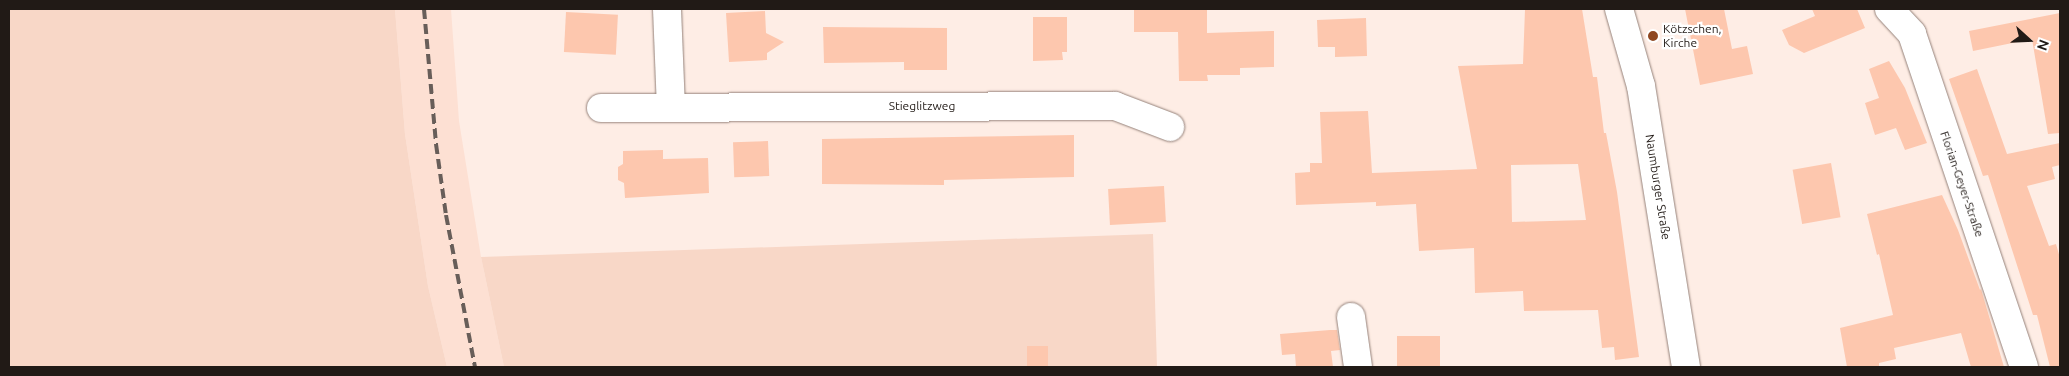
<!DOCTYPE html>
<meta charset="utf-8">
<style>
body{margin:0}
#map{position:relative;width:2069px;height:376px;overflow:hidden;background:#feede5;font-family:Ubuntu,sans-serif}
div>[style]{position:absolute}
.built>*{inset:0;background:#fde0d3}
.green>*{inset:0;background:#f8d7c7}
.building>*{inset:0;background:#fdc7ae;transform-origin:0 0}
.roads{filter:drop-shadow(0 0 1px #95827a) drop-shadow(0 0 1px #95827a)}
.minor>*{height:28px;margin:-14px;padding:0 14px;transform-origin:14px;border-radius:14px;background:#fff}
.rail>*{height:4px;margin-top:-2px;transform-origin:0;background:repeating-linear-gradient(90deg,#685e59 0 10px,transparent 0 15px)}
.dots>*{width:14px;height:14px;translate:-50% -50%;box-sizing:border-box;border:2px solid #fff;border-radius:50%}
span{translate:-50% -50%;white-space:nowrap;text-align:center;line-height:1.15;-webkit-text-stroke:4.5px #fff;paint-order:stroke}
.poi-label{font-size:12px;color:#211a16}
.left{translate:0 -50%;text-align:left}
.street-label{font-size:12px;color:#211a16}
.frame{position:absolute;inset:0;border:10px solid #211a16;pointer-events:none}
.north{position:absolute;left:2004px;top:15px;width:50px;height:50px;-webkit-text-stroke:4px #fff;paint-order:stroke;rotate:110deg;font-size:14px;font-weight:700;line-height:20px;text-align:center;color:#211a16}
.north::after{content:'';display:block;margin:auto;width:18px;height:22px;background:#211a16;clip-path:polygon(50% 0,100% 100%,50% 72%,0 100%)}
</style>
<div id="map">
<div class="built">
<div style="clip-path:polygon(395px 9px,451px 9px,459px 121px,481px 257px,504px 367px,447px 367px,428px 286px,405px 134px)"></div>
</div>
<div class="green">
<div style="clip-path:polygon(9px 9px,395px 9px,405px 134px,428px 286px,447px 367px,9px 367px)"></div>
<div style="clip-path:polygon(1153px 234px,1157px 367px,504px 367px,481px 257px)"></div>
</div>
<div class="building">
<div style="clip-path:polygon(1134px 9px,1207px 9px,1207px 33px,1274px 31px,1274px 67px,1240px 68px,1240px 75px,1207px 75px,1208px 81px,1179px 81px,1178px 32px,1134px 32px)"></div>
<div style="clip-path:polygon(evenodd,1525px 9px,1582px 9px,1593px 77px,1597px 77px,1604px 133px,1606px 133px,1617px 192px,1639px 357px,1615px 360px,1614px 347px,1602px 348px,1598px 310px,1524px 311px,1523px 291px,1475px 293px,1474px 248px,1419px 251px,1416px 204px,1376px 206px,1376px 202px,1296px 205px,1295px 173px,1310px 172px,1310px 163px,1322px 163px,1320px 112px,1368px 111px,1372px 173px,1477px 169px,1458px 66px,1523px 64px,1525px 9px,1578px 164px,1586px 220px,1512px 222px,1511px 165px,1578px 164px)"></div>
<div style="clip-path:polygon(1685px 9px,1724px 9px,1732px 49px,1747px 46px,1753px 74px,1700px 85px)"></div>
<div style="clip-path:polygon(1812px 9px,1857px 9px,1865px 28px,1804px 53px,1789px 45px,1782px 30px,1815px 16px)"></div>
<div style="clip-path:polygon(765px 11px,766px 33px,784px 42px,767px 53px,767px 60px,729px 62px,726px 13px)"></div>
<div style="left:566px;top:12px;width:52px;height:40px;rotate:3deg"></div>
<div style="clip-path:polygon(2060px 13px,2060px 133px,2048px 134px,2032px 39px,1973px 51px,1969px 31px)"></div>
<div style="clip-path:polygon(1033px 17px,1067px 17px,1067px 52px,1062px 52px,1063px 60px,1033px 61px)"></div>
<div style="clip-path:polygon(1366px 18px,1367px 56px,1335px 57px,1335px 47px,1318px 47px,1317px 20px)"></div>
<div style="clip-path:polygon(823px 27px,947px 28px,947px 70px,904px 70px,904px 62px,824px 63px)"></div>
<div style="clip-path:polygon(1889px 61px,1905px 88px,1927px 143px,1905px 150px,1896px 128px,1875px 135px,1865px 103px,1879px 98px,1869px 69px)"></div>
<div style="clip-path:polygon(1977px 69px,2007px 154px,2060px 143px,2060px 165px,2052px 167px,2055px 179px,2027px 186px,2049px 246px,2056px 244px,2060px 258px,2060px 367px,2050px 367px,2037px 315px,2033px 315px,1988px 175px,1983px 176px,1949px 79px)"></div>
<div style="clip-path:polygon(1074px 135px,1074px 177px,944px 180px,944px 185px,822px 184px,822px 139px)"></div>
<div style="left:768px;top:141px;width:35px;height:35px;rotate:88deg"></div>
<div style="clip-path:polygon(663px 150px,663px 159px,708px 158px,709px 193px,625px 198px,624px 183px,618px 180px,618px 167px,623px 164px,623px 151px)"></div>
<div style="left:1831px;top:163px;width:55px;height:39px;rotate:80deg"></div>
<div style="left:1164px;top:186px;width:36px;height:56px;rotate:87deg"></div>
<div style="clip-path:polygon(1942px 195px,1958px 230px,1980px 290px,1981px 289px,2004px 367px,1971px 367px,1961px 333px,1894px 348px,1896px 359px,1879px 363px,1879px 367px,1847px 367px,1840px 328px,1893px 315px,1879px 254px,1877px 255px,1867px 214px)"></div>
<div style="clip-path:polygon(1330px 330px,1337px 330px,1340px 350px,1331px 351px,1333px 367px,1296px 367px,1295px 354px,1282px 355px,1280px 334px)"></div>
<div style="left:1397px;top:336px;width:43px;height:31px"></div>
<div style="left:1027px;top:346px;width:21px;height:21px"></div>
</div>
<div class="roads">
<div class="minor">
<div style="left:667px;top:9px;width:98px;rotate:87.7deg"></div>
<div style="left:1619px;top:9px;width:80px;rotate:74.1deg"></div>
<div style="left:1641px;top:86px;width:285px;rotate:80.9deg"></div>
<div style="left:1889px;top:9px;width:34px;rotate:47deg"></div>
<div style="left:1912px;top:34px;width:351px;rotate:71.4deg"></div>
<div style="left:601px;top:108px;width:514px;rotate:-0.22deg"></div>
<div style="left:1115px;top:106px;width:59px;rotate:20.9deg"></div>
<div style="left:1351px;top:317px;width:50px;rotate:82deg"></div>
</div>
</div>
<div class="rail">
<div style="left:424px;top:9px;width:136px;rotate:84.9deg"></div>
<div style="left:436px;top:144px;width:72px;rotate:82deg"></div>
<div style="left:446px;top:215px;width:155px;rotate:79.2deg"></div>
</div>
<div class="dots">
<div style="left:1653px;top:36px;background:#8f4822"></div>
</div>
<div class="poi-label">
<span class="left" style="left:1663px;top:36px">Kötzschen,<br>Kirche</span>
</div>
<div class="street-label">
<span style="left:922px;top:106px">Stieglitzweg</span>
<span style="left:1962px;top:184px;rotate:71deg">Florian-Geyer-Straße</span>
<span style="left:1658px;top:187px;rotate:81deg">Naumburger Straße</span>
</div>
<div class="frame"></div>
<div class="north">N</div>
</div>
